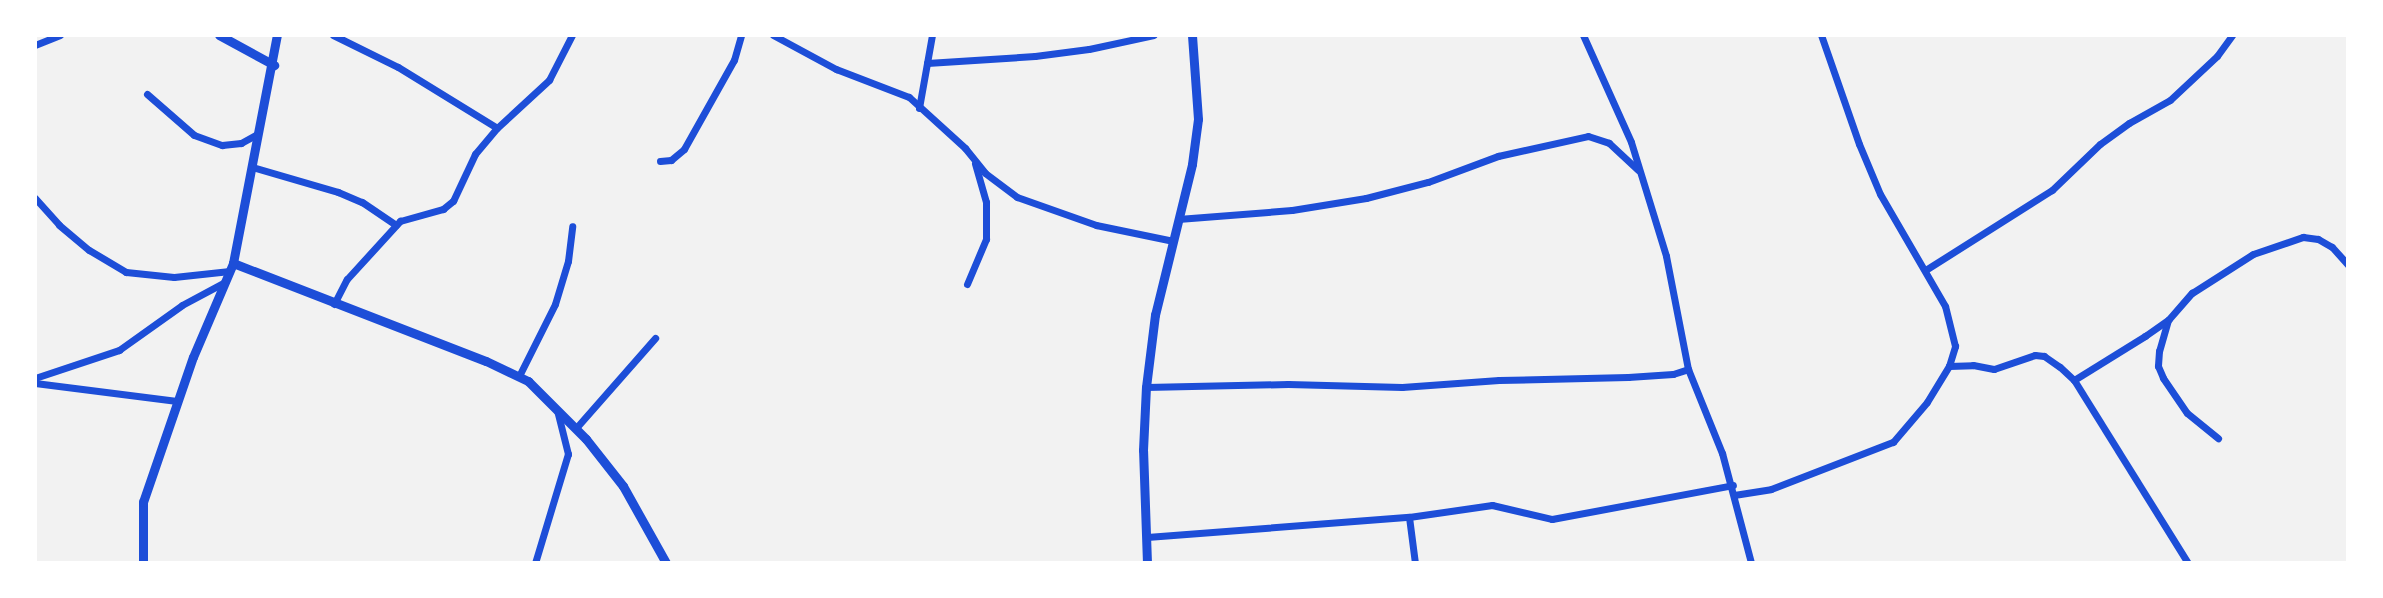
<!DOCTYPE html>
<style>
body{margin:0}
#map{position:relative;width:2383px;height:598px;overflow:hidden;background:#f2f2f2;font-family:"Archivo Narrow",sans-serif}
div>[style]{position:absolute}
.minor>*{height:7px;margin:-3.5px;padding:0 3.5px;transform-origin:3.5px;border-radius:3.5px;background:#1d4ed8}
.tertiary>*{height:9px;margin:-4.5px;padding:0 4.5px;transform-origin:4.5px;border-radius:4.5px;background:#1d4ed8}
span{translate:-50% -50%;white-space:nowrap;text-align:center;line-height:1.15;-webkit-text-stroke:7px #fff;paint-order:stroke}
.frame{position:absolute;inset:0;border:37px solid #fff;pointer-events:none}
</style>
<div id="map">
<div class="minor">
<div style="left:333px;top:35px;width:72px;rotate:26.2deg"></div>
<div style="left:398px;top:67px;width:116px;rotate:31.6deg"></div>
<div style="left:773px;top:35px;width:72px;rotate:28.4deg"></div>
<div style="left:836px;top:69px;width:78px;rotate:21deg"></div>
<div style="left:909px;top:97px;width:76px;rotate:42.3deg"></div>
<div style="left:965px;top:148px;width:32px;rotate:51deg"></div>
<div style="left:985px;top:173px;width:40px;rotate:37deg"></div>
<div style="left:1017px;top:197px;width:84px;rotate:19.5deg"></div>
<div style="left:1096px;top:225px;width:79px;rotate:11.7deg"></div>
<div style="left:1583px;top:35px;width:117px;rotate:65.8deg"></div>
<div style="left:1631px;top:142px;width:119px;rotate:72.9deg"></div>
<div style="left:1666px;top:256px;width:115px;rotate:79deg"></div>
<div style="left:1688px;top:369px;width:91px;rotate:68deg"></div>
<div style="left:1722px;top:453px;width:114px;rotate:75.2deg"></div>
<div style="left:35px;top:45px;width:27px;rotate:-22deg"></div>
<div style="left:927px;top:63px;width:108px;rotate:-3.7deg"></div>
<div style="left:1035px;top:56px;width:54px;rotate:-7.4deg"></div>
<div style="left:1089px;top:49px;width:66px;rotate:-12.2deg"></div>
<div style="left:147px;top:94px;width:62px;rotate:41.1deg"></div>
<div style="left:194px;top:135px;width:30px;rotate:20deg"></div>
<div style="left:222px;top:145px;width:19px;rotate:-6deg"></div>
<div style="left:241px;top:143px;width:18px;rotate:-29deg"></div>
<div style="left:919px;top:108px;width:74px;rotate:-79.9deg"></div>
<div style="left:660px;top:161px;width:11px;rotate:-5deg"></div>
<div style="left:671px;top:160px;width:17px;rotate:-40deg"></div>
<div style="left:684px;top:149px;width:102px;rotate:-60.7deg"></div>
<div style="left:734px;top:60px;width:26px;rotate:-74deg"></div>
<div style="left:252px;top:167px;width:90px;rotate:16.2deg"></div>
<div style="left:338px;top:192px;width:26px;rotate:23deg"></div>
<div style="left:362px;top:202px;width:41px;rotate:34.1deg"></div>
<div style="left:35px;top:198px;width:36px;rotate:48deg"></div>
<div style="left:59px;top:225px;width:39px;rotate:40deg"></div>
<div style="left:89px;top:250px;width:43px;rotate:30.7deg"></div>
<div style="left:126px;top:272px;width:48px;rotate:5.9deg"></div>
<div style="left:174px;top:277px;width:56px;rotate:-6.1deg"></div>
<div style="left:1178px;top:219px;width:114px;rotate:-4.5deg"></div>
<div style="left:1292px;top:210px;width:75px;rotate:-9.2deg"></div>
<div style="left:1366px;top:198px;width:64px;rotate:-14.5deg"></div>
<div style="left:1428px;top:182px;width:75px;rotate:-20.4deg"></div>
<div style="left:1498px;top:156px;width:92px;rotate:-12.5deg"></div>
<div style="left:1588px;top:136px;width:22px;rotate:18deg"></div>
<div style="left:1609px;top:143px;width:40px;rotate:43deg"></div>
<div style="left:1927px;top:269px;width:148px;rotate:-32.3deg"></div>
<div style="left:2052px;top:190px;width:66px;rotate:-43.8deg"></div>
<div style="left:2100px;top:144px;width:36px;rotate:-36deg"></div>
<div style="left:2129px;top:123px;width:47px;rotate:-29.3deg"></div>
<div style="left:2170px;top:100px;width:64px;rotate:-43.1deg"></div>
<div style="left:2217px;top:56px;width:26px;rotate:-54deg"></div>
<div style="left:967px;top:284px;width:49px;rotate:-67.1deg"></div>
<div style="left:986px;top:239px;width:37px;rotate:-90deg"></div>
<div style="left:986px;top:202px;width:40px;rotate:-106deg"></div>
<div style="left:334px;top:304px;width:28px;rotate:-63deg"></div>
<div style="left:347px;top:279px;width:79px;rotate:-47.6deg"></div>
<div style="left:400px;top:221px;width:45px;rotate:-15.6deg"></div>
<div style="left:443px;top:209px;width:13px;rotate:-39deg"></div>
<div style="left:453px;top:201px;width:52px;rotate:-64.9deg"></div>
<div style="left:475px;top:154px;width:34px;rotate:-50deg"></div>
<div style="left:497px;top:128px;width:71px;rotate:-42.7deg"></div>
<div style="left:549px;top:80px;width:51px;rotate:-62.9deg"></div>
<div style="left:2168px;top:320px;width:32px;rotate:106deg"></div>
<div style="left:2159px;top:351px;width:15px;rotate:94deg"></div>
<div style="left:2158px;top:366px;width:13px;rotate:67deg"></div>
<div style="left:2163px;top:378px;width:42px;rotate:55.6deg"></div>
<div style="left:2187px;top:413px;width:40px;rotate:39deg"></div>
<div style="left:1949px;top:366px;width:24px;rotate:-2deg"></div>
<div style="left:1973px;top:365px;width:21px;rotate:11deg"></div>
<div style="left:1994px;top:369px;width:43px;rotate:-18.9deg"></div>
<div style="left:2035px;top:355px;width:9px;rotate:6deg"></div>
<div style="left:2044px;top:356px;width:19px;rotate:35deg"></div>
<div style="left:2060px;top:367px;width:19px;rotate:43deg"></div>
<div style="left:2074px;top:380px;width:216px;rotate:58.1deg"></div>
<div style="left:519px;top:376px;width:80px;rotate:-63.4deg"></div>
<div style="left:555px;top:304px;width:45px;rotate:-73.2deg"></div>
<div style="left:568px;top:261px;width:35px;rotate:-83deg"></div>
<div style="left:35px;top:378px;width:89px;rotate:-18.4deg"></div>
<div style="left:119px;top:350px;width:77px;rotate:-35.5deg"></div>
<div style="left:182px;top:305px;width:49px;rotate:-28.1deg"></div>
<div style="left:2074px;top:380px;width:84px;rotate:-31.8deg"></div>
<div style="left:2145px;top:336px;width:29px;rotate:-35deg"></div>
<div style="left:2169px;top:319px;width:35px;rotate:-49deg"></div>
<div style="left:2192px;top:293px;width:72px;rotate:-32.6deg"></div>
<div style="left:2253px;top:254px;width:53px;rotate:-18.8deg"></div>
<div style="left:2303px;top:237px;width:15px;rotate:8deg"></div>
<div style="left:2318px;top:239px;width:16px;rotate:30deg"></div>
<div style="left:2332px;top:247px;width:24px;rotate:48deg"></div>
<div style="left:35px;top:383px;width:143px;rotate:7.2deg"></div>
<div style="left:1146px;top:387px;width:142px;rotate:-1.2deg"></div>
<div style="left:1288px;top:384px;width:114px;rotate:1.5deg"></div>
<div style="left:1402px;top:387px;width:97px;rotate:-4.1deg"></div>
<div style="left:1499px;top:380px;width:129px;rotate:-1.3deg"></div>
<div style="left:1628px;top:377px;width:45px;rotate:-3.8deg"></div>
<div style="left:1673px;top:374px;width:16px;rotate:-18deg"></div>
<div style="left:576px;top:428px;width:120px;rotate:-48.7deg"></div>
<div style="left:1734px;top:495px;width:37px;rotate:-9deg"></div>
<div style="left:1771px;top:489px;width:131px;rotate:-21.1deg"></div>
<div style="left:1893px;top:442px;width:52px;rotate:-49.6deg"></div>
<div style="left:1927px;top:402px;width:42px;rotate:-58.6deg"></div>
<div style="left:1949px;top:366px;width:21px;rotate:-73deg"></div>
<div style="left:1955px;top:346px;width:41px;rotate:-104deg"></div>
<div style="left:1945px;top:306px;width:129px;rotate:-120.1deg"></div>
<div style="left:1880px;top:194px;width:54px;rotate:-112.8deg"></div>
<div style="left:1859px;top:144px;width:115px;rotate:-109.2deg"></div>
<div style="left:1409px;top:517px;width:46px;rotate:82.6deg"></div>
<div style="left:1147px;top:537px;width:263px;rotate:-4.4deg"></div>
<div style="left:1409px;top:517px;width:84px;rotate:-8.2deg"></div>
<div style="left:1492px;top:505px;width:62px;rotate:13.1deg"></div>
<div style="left:1552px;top:519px;width:184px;rotate:-10.6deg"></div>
<div style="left:535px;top:563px;width:114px;rotate:-73.2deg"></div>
<div style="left:568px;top:454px;width:45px;rotate:-104deg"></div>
</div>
<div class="tertiary">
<div style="left:219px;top:35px;width:63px;rotate:28.6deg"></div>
<div style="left:233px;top:263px;width:271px;rotate:21.2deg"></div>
<div style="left:486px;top:361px;width:47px;rotate:25.5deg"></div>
<div style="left:528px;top:381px;width:82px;rotate:45deg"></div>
<div style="left:586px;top:439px;width:60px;rotate:51.8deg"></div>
<div style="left:623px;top:486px;width:88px;rotate:60.8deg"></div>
<div style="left:143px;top:563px;width:61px;rotate:-90deg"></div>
<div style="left:143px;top:502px;width:153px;rotate:-71deg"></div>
<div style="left:193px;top:357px;width:102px;rotate:-66.9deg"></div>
<div style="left:233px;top:263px;width:232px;rotate:-79.1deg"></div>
<div style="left:1147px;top:563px;width:113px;rotate:-92deg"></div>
<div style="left:1143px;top:450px;width:63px;rotate:-87.3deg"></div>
<div style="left:1146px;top:387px;width:73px;rotate:-82.9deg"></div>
<div style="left:1155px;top:315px;width:155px;rotate:-76.2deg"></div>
<div style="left:1192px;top:164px;width:45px;rotate:-82.4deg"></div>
<div style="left:1198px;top:119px;width:84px;rotate:-94.1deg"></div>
</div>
<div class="frame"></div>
</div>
